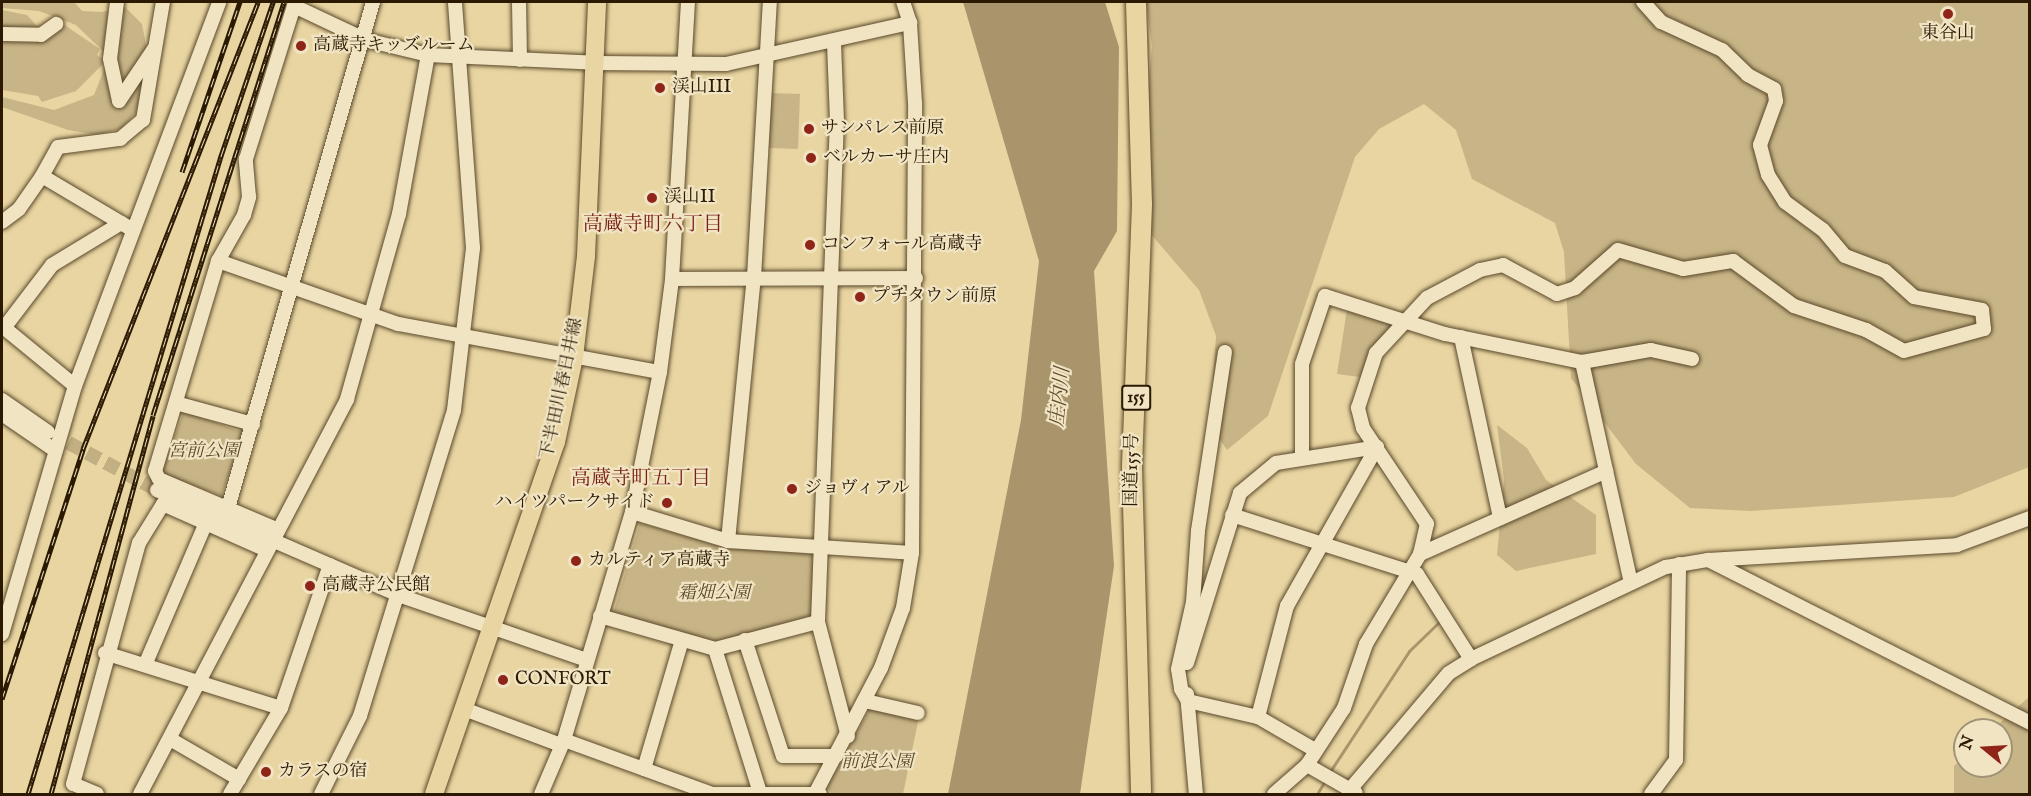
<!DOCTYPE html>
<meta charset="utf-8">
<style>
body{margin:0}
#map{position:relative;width:2031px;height:796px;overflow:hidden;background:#e8d5a2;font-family:"IM FELL English","Noto Serif JP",serif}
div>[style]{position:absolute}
.green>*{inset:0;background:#c8b587;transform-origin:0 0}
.water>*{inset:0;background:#a8956c}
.stream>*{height:3px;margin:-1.5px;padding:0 1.5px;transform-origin:1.5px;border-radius:1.5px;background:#a8956c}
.minor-tunnel>*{height:14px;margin-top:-7px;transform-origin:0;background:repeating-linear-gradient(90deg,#c2af82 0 14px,transparent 0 21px)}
.roads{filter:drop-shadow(0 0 2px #5a482a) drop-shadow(0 0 2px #5a482a)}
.minor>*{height:14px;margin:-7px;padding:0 7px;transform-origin:7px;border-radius:7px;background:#f0e4c3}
.major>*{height:18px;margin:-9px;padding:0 9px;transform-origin:9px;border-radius:9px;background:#e8d5a2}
.highway>*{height:20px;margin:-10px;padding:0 10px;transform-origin:10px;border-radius:10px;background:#e8d5a2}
.rail>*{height:5px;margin-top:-2.5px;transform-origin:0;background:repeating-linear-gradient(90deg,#f0e4c3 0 9px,#2b1902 0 18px);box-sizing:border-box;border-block:2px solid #2b1902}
.dots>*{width:16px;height:16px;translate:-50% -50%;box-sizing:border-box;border:3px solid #f0e4c3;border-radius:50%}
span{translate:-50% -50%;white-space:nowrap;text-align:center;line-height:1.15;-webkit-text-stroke:4.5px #f0e4c3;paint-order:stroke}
.shield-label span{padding:2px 4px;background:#f0e4c3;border:2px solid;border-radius:4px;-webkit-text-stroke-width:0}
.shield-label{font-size:16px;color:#2b1902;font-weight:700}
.poi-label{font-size:18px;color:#2b1902}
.left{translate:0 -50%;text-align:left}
.right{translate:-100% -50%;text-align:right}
.street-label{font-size:18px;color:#2b1902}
.park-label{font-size:18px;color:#5a482a;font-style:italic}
.neighbourhood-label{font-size:20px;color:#7a1f14}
.water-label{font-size:20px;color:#5d4b2c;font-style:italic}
.frame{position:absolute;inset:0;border:3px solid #2b1902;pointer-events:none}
.north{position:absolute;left:1953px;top:718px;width:60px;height:60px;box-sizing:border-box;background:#f0e4c3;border:2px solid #a19376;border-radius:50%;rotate:288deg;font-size:16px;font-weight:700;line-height:24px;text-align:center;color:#2b1902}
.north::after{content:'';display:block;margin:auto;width:21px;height:27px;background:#8f2418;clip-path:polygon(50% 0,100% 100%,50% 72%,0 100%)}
</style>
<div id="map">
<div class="green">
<div style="clip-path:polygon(2px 2px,74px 2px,82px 11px,102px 12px,125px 7px,142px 24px,150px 66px,136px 112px,122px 128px,98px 135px,68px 130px,2px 107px,2px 97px,54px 110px,94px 95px,109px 57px,76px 25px,39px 11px,2px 8px)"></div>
<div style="clip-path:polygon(1146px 2px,2029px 2px,2029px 467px,1954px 497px,1751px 511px,1690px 508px,1636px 464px,1571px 378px,1564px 252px,1555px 223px,1472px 179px,1456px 130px,1424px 104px,1379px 129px,1355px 157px,1268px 416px,1227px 450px,1210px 425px,1216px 336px,1199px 290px,1149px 232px,1144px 131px,1152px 46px)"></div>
<div style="clip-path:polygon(2px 10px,27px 15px,42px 32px,57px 20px,100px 49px,97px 55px,106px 61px,76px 91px,42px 102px,38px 96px,2px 90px)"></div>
<div style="left:771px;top:93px;width:29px;height:55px;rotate:2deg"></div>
<div style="clip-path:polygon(1348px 303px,1404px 322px,1367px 378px,1337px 374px)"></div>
<div style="left:184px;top:411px;width:64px;height:67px;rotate:20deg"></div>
<div style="clip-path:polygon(1497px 425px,1527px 448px,1546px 480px,1596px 515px,1596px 554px,1516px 571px,1497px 555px,1504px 480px)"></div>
<div style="clip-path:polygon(640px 523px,727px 548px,812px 554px,815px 614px,716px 645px,613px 614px)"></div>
<div style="clip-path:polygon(2029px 697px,2029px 794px,1954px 794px,1954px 766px,1965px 755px,1965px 766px,2001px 766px,2001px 730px,1992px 730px)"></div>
<div style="clip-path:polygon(870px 709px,919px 717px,903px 794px,832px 794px,827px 786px)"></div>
</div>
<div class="water">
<div style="clip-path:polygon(963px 2px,1105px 2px,1119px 47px,1117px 231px,1094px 271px,1114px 566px,1080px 794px,948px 794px,1021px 420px,1039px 261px)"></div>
</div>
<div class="stream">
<div style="left:1329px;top:773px;width:146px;rotate:-56.7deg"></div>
<div style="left:1409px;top:651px;width:40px;rotate:-44deg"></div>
<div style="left:1317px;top:794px;width:17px;rotate:-59deg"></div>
</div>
<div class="minor-tunnel">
<div style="left:50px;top:433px;width:121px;rotate:28deg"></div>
</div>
<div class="roads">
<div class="minor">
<div style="left:117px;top:2px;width:57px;rotate:97deg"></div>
<div style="left:110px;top:59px;width:43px;rotate:77.9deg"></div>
<div style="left:119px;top:101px;width:63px;rotate:-56.1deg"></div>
<div style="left:519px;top:2px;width:58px;rotate:89deg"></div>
<div style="left:2px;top:34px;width:39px;rotate:1deg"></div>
<div style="left:41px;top:35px;width:19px;rotate:-36deg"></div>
<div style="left:834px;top:43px;width:77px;rotate:87.8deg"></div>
<div style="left:837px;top:120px;width:502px;rotate:92.17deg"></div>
<div style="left:818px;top:622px;width:118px;rotate:75.3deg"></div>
<div style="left:42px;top:176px;width:33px;rotate:-61deg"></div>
<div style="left:58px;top:147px;width:63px;rotate:-7.4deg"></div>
<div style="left:120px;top:139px;width:30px;rotate:-40deg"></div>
<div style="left:143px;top:120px;width:120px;rotate:-80.4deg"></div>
<div style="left:2px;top:222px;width:21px;rotate:-37deg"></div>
<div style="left:19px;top:209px;width:40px;rotate:-55.1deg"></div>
<div style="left:42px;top:176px;width:106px;rotate:30.7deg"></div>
<div style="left:218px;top:261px;width:191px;rotate:19.3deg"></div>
<div style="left:398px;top:324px;width:266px;rotate:10.4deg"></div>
<div style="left:672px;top:279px;width:244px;rotate:-0.2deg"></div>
<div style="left:2px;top:326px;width:94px;rotate:39.4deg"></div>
<div style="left:4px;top:328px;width:79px;rotate:-52.7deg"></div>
<div style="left:52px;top:265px;width:81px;rotate:-31.3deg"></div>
<div style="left:1461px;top:337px;width:185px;rotate:77.8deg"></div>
<div style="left:1225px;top:352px;width:181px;rotate:98.6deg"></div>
<div style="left:1198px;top:531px;width:71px;rotate:94deg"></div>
<div style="left:1193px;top:602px;width:69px;rotate:102.6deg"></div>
<div style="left:1178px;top:669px;width:20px;rotate:81deg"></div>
<div style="left:1181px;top:689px;width:14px;rotate:60deg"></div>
<div style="left:1188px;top:701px;width:72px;rotate:12.9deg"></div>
<div style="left:1258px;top:717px;width:66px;rotate:30.1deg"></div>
<div style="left:1582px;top:362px;width:226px;rotate:77.5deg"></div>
<div style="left:2px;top:400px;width:56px;rotate:34.8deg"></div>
<div style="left:176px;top:403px;width:80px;rotate:15.3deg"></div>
<div style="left:2px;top:414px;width:65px;rotate:34.4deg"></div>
<div style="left:1302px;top:456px;width:92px;rotate:-90deg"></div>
<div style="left:1302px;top:364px;width:72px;rotate:-71.3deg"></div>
<div style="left:1325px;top:296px;width:126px;rotate:17.6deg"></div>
<div style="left:1445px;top:334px;width:140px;rotate:11.6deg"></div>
<div style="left:1582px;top:362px;width:70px;rotate:-9.9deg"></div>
<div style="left:1651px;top:350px;width:42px;rotate:12.4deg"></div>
<div style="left:157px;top:490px;width:263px;rotate:23.5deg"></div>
<div style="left:398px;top:595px;width:200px;rotate:19deg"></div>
<div style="left:228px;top:508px;width:526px;rotate:-74.01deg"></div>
<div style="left:632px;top:512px;width:100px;rotate:16.8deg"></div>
<div style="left:728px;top:541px;width:184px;rotate:3.7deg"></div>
<div style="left:1232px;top:515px;width:194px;rotate:17.7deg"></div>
<div style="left:1417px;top:574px;width:101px;rotate:57.6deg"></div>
<div style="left:276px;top:529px;width:127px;rotate:-156.9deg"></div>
<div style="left:159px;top:479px;width:9px;rotate:-117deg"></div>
<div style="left:155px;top:471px;width:219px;rotate:-73.3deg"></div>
<div style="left:218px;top:261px;width:53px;rotate:-60.5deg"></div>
<div style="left:244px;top:215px;width:19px;rotate:-74deg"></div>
<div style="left:249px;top:197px;width:38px;rotate:-95deg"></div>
<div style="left:246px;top:159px;width:160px;rotate:-72.6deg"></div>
<div style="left:294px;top:6px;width:80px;rotate:25.3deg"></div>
<div style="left:366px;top:40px;width:64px;rotate:13.6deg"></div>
<div style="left:428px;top:55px;width:167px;rotate:2.7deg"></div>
<div style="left:595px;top:63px;width:131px;rotate:0.4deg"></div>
<div style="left:726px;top:64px;width:189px;rotate:-12.6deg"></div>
<div style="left:728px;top:541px;width:265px;rotate:-84.4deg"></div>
<div style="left:754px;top:277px;width:275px;rotate:-86.7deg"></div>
<div style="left:1420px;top:554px;width:31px;rotate:-77deg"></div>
<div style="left:1427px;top:524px;width:115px;rotate:-123.7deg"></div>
<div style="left:1363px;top:428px;width:21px;rotate:-104deg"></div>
<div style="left:1358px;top:408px;width:58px;rotate:-71.9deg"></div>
<div style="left:1376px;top:353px;width:75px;rotate:-47.2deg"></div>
<div style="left:1427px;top:298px;width:60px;rotate:-27.8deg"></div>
<div style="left:1480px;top:270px;width:24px;rotate:-12deg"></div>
<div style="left:1503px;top:265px;width:61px;rotate:28.2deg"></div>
<div style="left:1557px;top:294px;width:19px;rotate:-18deg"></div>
<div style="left:1575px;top:288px;width:57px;rotate:-41.5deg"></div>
<div style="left:1618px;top:250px;width:68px;rotate:16.3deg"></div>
<div style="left:1683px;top:269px;width:51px;rotate:-9.1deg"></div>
<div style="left:1733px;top:261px;width:76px;rotate:36.4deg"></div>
<div style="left:1794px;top:306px;width:76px;rotate:18.4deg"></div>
<div style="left:1866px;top:330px;width:43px;rotate:28.9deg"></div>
<div style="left:1904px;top:351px;width:83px;rotate:-15.4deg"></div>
<div style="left:1984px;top:329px;width:19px;rotate:-96deg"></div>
<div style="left:1982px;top:310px;width:69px;rotate:-169.2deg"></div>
<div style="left:1914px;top:297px;width:39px;rotate:-138deg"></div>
<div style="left:1885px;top:271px;width:43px;rotate:-159.4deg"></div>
<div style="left:1845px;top:256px;width:34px;rotate:-130deg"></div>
<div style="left:1823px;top:230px;width:47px;rotate:-143.6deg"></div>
<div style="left:1785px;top:202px;width:32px;rotate:-122deg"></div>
<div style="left:1768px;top:175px;width:31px;rotate:-105deg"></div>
<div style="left:1760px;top:145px;width:47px;rotate:-70deg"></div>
<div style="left:1776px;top:101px;width:12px;rotate:-99deg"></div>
<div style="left:1774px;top:89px;width:30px;rotate:-152deg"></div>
<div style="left:1748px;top:75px;width:36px;rotate:-136deg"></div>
<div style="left:1722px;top:50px;width:67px;rotate:-155.3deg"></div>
<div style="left:1661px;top:22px;width:27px;rotate:-132deg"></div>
<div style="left:1708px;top:560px;width:249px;rotate:-3.4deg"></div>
<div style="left:1957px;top:545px;width:78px;rotate:-20.3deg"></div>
<div style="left:600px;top:616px;width:120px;rotate:16deg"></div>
<div style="left:715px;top:649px;width:106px;rotate:-14.7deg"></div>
<div style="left:2px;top:634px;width:259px;rotate:-73.6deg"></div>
<div style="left:75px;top:386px;width:410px;rotate:-69.4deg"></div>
<div style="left:745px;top:640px;width:122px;rotate:71.9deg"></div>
<div style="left:783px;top:756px;width:53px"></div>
<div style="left:715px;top:649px;width:151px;rotate:72.6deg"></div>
<div style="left:105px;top:653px;width:184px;rotate:17.4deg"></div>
<div style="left:1187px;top:663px;width:178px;rotate:-72.7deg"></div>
<div style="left:1240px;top:493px;width:47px;rotate:-39.8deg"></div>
<div style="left:1276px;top:463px;width:102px;rotate:-9deg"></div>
<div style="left:145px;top:665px;width:155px;rotate:-66.8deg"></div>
<div style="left:1187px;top:694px;width:100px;rotate:84.9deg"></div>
<div style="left:865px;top:701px;width:54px;rotate:12.8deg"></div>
<div style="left:464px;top:709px;width:103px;rotate:20.4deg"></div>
<div style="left:1258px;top:717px;width:115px;rotate:-75.4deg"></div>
<div style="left:1287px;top:606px;width:183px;rotate:-60.5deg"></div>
<div style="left:170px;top:739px;width:80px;rotate:30.1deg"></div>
<div style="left:564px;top:740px;width:158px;rotate:20deg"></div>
<div style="left:712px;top:794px;width:108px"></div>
<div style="left:1307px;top:765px;width:56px;rotate:29.7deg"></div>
<div style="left:644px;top:769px;width:134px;rotate:-73.6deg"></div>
<div style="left:1353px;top:786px;width:148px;rotate:-49.7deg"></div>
<div style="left:1449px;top:673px;width:26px;rotate:-32deg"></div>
<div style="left:1471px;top:659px;width:216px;rotate:-25.3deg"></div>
<div style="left:1666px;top:567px;width:43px;rotate:-9.5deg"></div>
<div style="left:1708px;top:560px;width:361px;rotate:26.8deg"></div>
<div style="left:97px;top:794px;width:26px;rotate:-157deg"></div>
<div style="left:73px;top:784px;width:250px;rotate:-74.7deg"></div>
<div style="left:139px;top:543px;width:46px;rotate:-58.4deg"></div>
<div style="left:163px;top:504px;width:111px;rotate:24deg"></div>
<div style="left:140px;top:794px;width:446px;rotate:-62.3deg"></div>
<div style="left:347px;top:399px;width:192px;rotate:-74.3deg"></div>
<div style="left:399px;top:214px;width:162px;rotate:-79.7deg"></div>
<div style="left:230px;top:794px;width:100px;rotate:-59.3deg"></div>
<div style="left:281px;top:708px;width:151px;rotate:-71.1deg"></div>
<div style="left:321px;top:794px;width:87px;rotate:-63.4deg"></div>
<div style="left:360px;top:716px;width:320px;rotate:-72.9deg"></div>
<div style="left:454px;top:410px;width:163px;rotate:-83.3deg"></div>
<div style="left:473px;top:248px;width:247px;rotate:-94.2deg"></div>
<div style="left:541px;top:794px;width:59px;rotate:-66.9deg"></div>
<div style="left:564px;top:740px;width:238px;rotate:-73.4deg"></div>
<div style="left:632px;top:512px;width:143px;rotate:-78.7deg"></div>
<div style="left:660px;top:372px;width:94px;rotate:-82.6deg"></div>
<div style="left:672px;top:279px;width:277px;rotate:-86.7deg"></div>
<div style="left:815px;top:794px;width:142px;rotate:-62.4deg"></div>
<div style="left:881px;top:668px;width:64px;rotate:-69.9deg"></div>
<div style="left:903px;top:608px;width:56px;rotate:-80.7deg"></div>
<div style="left:912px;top:553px;width:450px;rotate:-89.6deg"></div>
<div style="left:915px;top:103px;width:80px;rotate:-93.6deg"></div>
<div style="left:910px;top:23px;width:22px;rotate:-108deg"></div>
<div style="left:1274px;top:794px;width:44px;rotate:-41.3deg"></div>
<div style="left:1307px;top:765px;width:68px;rotate:-57deg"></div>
<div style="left:1344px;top:708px;width:68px;rotate:-71deg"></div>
<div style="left:1366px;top:644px;width:105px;rotate:-59deg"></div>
<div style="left:1420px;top:554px;width:204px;rotate:-24deg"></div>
<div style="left:1651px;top:794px;width:42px;rotate:-53.7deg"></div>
<div style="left:1676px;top:760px;width:196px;rotate:-89.1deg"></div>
</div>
<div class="major">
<div style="left:434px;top:794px;width:373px;rotate:-70.9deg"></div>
<div style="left:556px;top:442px;width:87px;rotate:-78deg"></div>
<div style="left:574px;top:357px;width:102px;rotate:-83.2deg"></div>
<div style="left:586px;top:256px;width:254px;rotate:-87.5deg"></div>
</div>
<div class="highway">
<div style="left:1136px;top:2px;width:203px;rotate:88.3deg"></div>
<div style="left:1142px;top:205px;width:263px;rotate:92.2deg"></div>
<div style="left:1132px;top:468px;width:326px;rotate:88.4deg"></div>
</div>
</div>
<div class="rail">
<div style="left:182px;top:172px;width:180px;rotate:-71.2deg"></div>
<div style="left:2px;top:699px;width:263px;rotate:-72deg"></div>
<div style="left:83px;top:449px;width:480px;rotate:-68.6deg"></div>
<div style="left:28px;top:794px;width:667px;rotate:-73.17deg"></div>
<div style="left:221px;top:156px;width:163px;rotate:-71.3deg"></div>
<div style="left:51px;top:794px;width:392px;rotate:-74.9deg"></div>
<div style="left:153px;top:415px;width:433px;rotate:-72.4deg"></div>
</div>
<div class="dots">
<div style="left:1948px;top:14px;background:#8f2418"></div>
<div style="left:301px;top:46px;background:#8f2418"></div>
<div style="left:660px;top:88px;background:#8f2418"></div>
<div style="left:809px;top:129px;background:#8f2418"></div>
<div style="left:811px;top:158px;background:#8f2418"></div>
<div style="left:652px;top:198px;background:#8f2418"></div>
<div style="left:810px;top:245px;background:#8f2418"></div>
<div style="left:860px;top:297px;background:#8f2418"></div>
<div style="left:792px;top:489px;background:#8f2418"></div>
<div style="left:667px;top:503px;background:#8f2418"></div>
<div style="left:576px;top:561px;background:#8f2418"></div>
<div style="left:310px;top:586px;background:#8f2418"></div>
<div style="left:503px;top:680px;background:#8f2418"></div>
<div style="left:266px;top:772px;background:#8f2418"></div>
</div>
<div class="shield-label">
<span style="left:1136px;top:398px">155</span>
</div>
<div class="poi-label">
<span style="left:1948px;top:34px">東谷山</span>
<span class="left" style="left:313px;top:46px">高蔵寺キッズルーム</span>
<span class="left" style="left:672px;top:88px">渓山III</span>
<span class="left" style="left:821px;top:129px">サンパレス前原</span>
<span class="left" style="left:823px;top:158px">ベルカーサ庄内</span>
<span class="left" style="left:664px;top:198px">渓山II</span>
<span class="left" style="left:822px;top:245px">コンフォール高蔵寺</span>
<span class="left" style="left:872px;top:297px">プチタウン前原</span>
<span class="left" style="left:804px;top:489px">ジョヴィアル</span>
<span class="right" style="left:655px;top:503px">ハイツパークサイド</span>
<span class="left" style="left:588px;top:561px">カルティア高蔵寺</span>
<span class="left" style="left:322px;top:586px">高蔵寺公民館</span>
<span class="left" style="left:515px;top:680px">CONFORT</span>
<span class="left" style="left:278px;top:772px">カラスの宿</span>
</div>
<div class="street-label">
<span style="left:563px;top:389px;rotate:-78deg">下半田川春日井線</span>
<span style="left:1133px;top:470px;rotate:-89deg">国道155号</span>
</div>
<div class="park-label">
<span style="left:204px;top:452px">宮前公園</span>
<span style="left:714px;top:594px">霜畑公園</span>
<span style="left:877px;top:763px">前浪公園</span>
</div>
<div class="neighbourhood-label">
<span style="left:653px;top:224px">高蔵寺町六丁目</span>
<span style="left:641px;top:478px">高蔵寺町五丁目</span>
</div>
<div class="water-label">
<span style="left:1060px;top:397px;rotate:-84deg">庄内川</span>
</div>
<div class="frame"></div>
<div class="north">N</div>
</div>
